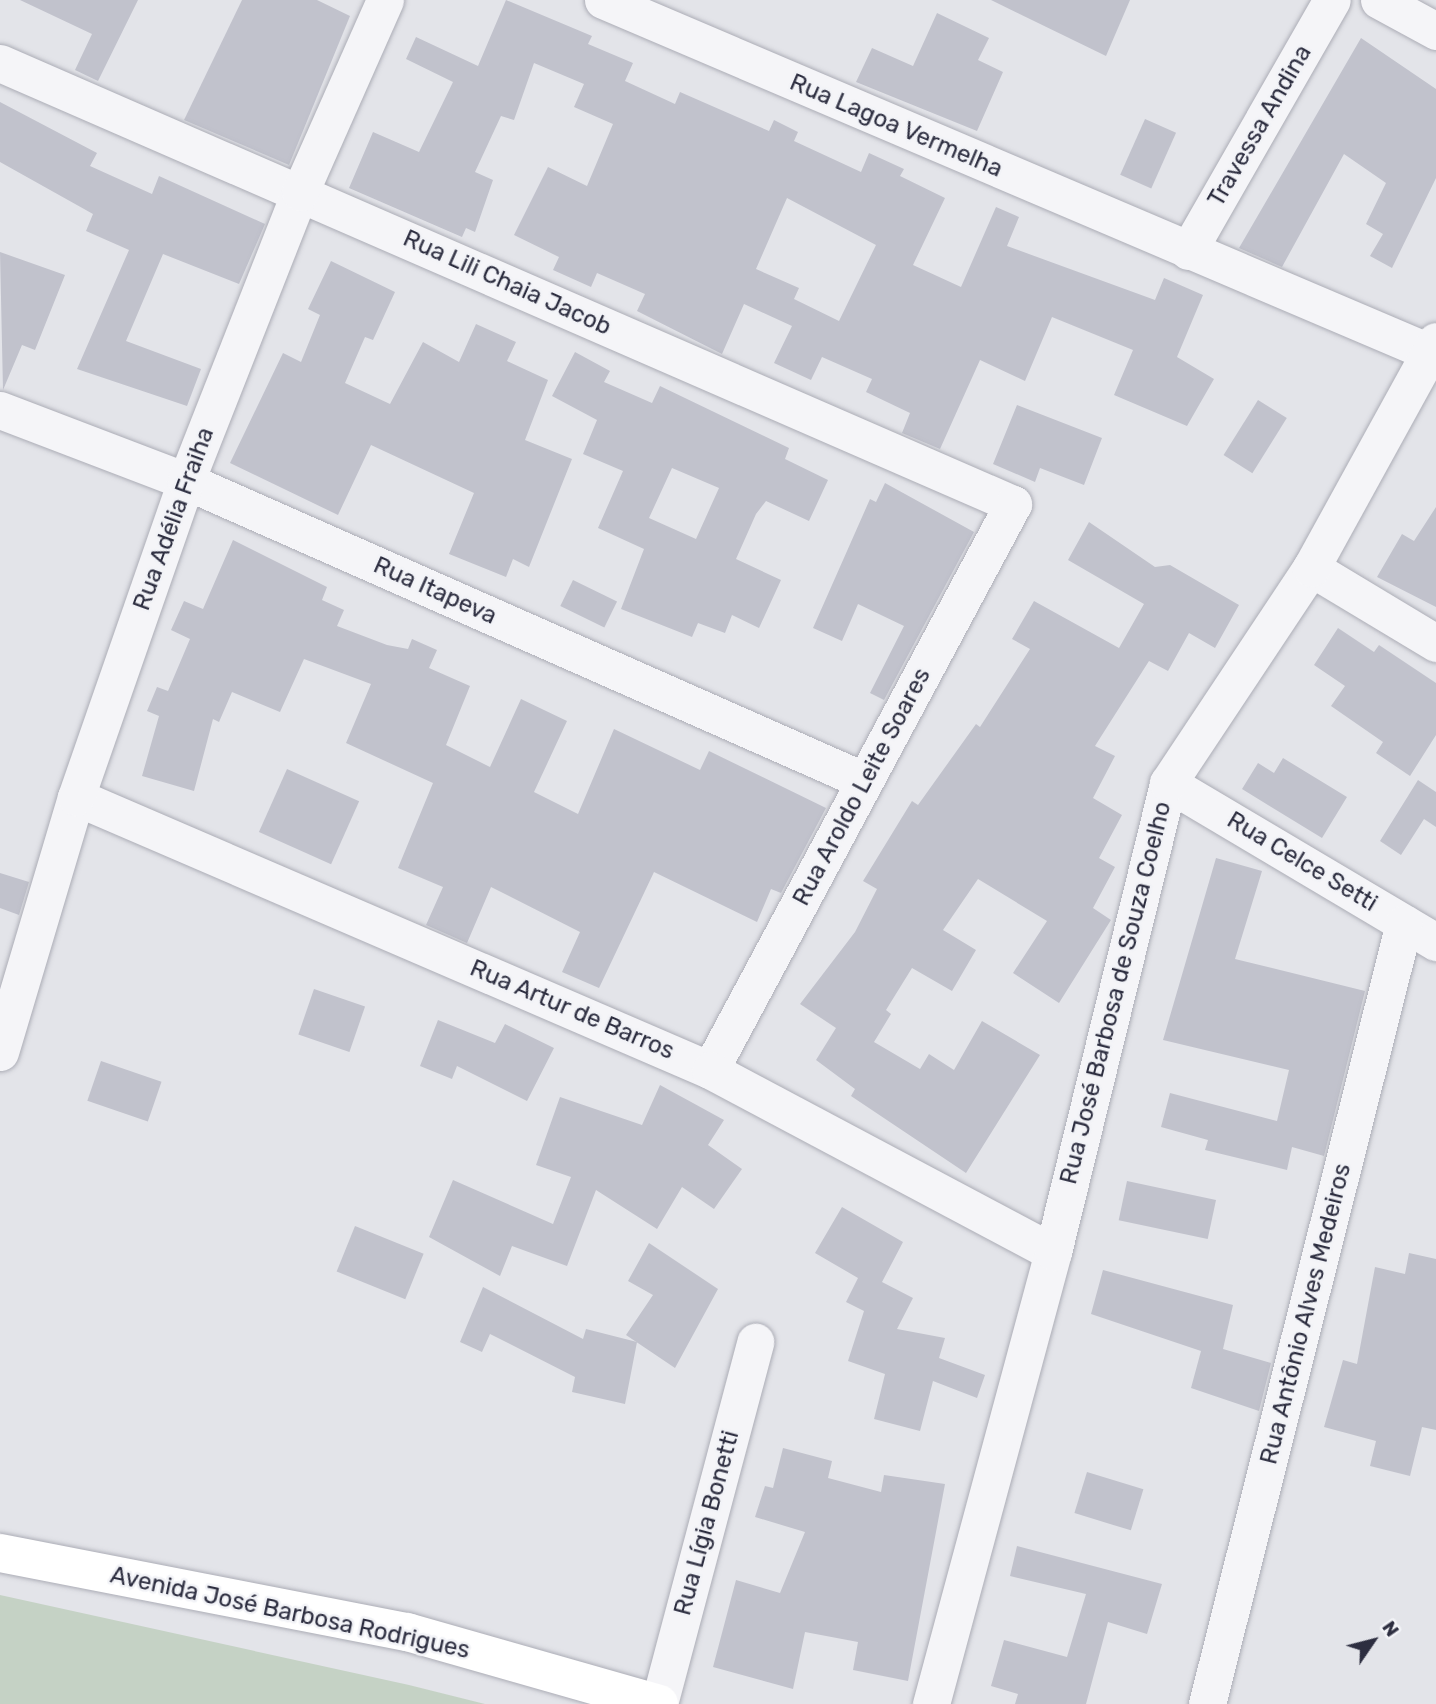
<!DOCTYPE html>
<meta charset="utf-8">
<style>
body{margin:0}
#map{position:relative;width:1436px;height:1704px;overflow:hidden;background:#e3e4e9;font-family:Rubik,sans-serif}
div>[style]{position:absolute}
.green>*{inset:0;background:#c5d2c5}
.building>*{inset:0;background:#c1c2cc;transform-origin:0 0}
.roads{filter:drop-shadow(0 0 2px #acadb6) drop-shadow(0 0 2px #acadb6)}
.minor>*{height:37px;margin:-18.5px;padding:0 18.5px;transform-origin:18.5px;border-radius:18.5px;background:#f5f5f8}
.secondary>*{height:38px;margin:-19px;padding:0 19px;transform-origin:19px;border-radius:19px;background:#fff}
span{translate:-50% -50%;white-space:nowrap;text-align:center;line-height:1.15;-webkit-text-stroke:5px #f2f3f7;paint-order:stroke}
.street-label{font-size:24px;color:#2d2e40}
.north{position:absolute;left:1338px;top:1606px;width:70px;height:70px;-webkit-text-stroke:5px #f2f3f7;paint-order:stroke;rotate:55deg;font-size:19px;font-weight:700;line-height:28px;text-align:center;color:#2d2e40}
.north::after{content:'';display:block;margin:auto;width:24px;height:32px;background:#2d2e40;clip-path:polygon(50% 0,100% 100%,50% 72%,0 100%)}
</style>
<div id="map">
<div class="green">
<div style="clip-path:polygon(0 1595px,409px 1685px,485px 1704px,0 1704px)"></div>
</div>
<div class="building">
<div style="clip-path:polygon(20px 0,138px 0,98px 81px,75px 70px,92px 34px)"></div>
<div style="clip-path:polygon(242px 0,317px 0,350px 16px,289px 165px,184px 120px)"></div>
<div style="clip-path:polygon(evenodd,506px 0,592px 36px,588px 44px,633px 63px,625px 81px,675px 104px,680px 92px,769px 131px,774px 120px,798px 132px,794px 141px,861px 172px,869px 153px,904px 169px,900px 176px,945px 198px,913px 265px,961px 287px,996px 207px,1019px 217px,1007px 246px,1155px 300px,1164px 278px,1203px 295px,1177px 357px,1214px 379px,1187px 426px,1114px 395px,1133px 350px,1052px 317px,1025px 381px,980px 360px,940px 449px,902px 433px,910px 413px,866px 392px,872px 379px,822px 357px,811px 380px,774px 363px,792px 326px,744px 304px,722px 354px,637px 311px,645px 294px,597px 273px,591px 287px,553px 270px,559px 257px,514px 235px,548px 167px,587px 186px,613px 124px,574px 107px,584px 84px,534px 63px,514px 120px,501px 116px,475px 172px,493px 180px,475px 232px,466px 228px,462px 237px,349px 188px,373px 132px,419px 152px,453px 82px,406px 59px,416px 37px,478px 66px,506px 0,787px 198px,876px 245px,839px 321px,794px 299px,799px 288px,756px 269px,787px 198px)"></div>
<div style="clip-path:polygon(991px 0,1130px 0,1106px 56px)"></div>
<div style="clip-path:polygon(937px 13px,989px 38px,978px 60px,1003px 72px,977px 131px,856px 82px,872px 48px,913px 66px)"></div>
<div style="clip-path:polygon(1361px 38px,1436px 89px,1436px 178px,1392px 268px,1370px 256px,1383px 234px,1366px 224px,1386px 183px,1344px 154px,1282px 267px,1239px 248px)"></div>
<div style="clip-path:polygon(0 102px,97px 153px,90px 166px,152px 194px,159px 176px,265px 224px,239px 284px,163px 254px,126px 341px,201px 369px,187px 406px,77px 369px,129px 250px,86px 231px,93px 214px,0 162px)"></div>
<div style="left:1145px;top:119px;width:34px;height:61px;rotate:24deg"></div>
<div style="clip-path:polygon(0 252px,65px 275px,35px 350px,22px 345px,3px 390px)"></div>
<div style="clip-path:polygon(331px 261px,395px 292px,373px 340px,365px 337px,345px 383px,390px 404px,423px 342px,459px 362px,476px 324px,516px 342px,507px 361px,548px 380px,525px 440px,572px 459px,529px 567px,513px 559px,506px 577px,449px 554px,474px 493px,371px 445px,338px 515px,230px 463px,283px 353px,301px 362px,320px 315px,308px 309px)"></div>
<div style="clip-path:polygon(evenodd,575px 352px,610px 371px,604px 382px,652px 403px,660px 386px,789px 448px,785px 459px,828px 480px,809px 521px,766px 501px,756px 514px,736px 559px,781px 580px,759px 628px,732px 615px,725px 633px,698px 623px,692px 637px,621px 609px,644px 549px,598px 528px,623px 471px,583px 454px,597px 420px,552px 396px,575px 352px,672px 468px,719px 488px,696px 539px,649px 518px,672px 468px)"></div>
<div style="left:1258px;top:400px;width:34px;height:65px;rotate:32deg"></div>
<div style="clip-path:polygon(1017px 405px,1102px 438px,1084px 485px,1040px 468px,1035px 482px,993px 464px)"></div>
<div style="clip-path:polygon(885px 483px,974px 532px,884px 700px,870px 693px,904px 626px,858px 604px,842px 641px,813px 628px,870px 499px,876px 502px)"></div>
<div style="clip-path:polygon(1436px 507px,1436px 607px,1377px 577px,1402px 534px,1414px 541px)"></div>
<div style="clip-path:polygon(1089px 522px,1155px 567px,1170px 565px,1239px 605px,1215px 648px,1189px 633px,1168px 671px,1149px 661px,1095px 746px,1115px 756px,1093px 798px,1122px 815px,1099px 858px,1115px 867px,1093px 908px,1111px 920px,1059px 1003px,1013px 973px,1047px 921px,978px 879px,943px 930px,976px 950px,952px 991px,912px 968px,886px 1010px,891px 1014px,874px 1042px,920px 1069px,929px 1054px,954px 1070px,982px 1021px,1040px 1055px,966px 1173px,851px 1096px,855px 1089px,816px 1060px,836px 1028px,800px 1004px,855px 932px,877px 889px,863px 881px,912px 801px,918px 805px,976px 724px,980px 727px,1030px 649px,1012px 639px,1034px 601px,1119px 648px,1144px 604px,1068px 560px)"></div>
<div style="clip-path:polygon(233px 540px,327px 587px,322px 600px,344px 610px,337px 626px,387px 645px,408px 649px,412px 639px,437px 650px,429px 668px,470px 686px,446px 745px,490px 767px,521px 699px,567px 721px,534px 792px,578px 814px,614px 729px,700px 770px,709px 751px,826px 808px,781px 893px,771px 889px,757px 922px,654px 872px,599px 988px,562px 972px,580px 932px,491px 887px,467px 943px,426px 925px,443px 887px,398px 868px,433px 783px,346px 743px,371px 684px,304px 659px,280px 712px,232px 692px,219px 722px,213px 719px,194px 791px,142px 776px,159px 716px,147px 711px,157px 687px,168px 691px,190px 639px,171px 630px,184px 601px,203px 609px)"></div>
<div style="left:573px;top:580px;width:49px;height:29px;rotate:26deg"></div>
<div style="clip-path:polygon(1338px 628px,1374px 652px,1379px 645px,1436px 683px,1436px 735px,1410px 776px,1376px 753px,1383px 742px,1331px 706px,1345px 686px,1314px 665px)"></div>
<div style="clip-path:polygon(1283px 758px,1347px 797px,1322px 838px,1242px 789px,1258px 763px,1274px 773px)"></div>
<div style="left:287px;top:769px;width:79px;height:69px;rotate:24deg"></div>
<div style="clip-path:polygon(1418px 780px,1436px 792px,1436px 827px,1424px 819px,1401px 855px,1380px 841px)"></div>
<div style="clip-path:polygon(1216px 858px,1262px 871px,1235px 959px,1365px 991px,1324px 1156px,1292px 1147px,1287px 1170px,1205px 1150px,1208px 1140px,1161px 1127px,1170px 1093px,1277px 1121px,1289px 1070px,1163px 1040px)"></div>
<div style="clip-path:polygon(0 873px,29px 882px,19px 915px,0 908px)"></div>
<div style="left:314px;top:989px;width:54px;height:48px;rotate:19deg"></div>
<div style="clip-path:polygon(438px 1020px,495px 1043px,505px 1024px,554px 1048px,527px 1101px,457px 1066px,452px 1079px,420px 1066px)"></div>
<div style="left:101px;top:1061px;width:64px;height:42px;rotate:19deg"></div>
<div style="clip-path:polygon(660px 1085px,724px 1120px,708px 1145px,742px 1169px,714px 1209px,682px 1187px,657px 1229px,596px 1190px,567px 1266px,512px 1246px,500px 1276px,429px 1237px,453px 1180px,553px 1224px,571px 1177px,536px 1165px,560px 1097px,642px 1125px)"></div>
<div style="left:1127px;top:1181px;width:91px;height:40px;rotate:12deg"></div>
<div style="clip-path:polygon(842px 1207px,903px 1242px,882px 1282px,913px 1298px,897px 1329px,945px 1338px,939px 1358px,985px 1375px,977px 1398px,933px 1381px,920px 1431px,874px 1419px,885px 1374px,848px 1361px,864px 1311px,846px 1302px,858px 1278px,815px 1253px)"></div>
<div style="left:355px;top:1226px;width:74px;height:49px;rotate:22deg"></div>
<div style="clip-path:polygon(649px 1243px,718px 1289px,675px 1368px,626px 1335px,653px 1295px,628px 1281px)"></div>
<div style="clip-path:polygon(1409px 1253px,1436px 1259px,1436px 1430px,1422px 1427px,1410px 1476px,1370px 1466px,1376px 1441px,1324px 1427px,1343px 1360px,1357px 1364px,1375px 1267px,1405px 1274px)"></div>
<div style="clip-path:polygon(1103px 1270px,1233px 1305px,1223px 1349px,1271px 1363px,1259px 1411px,1191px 1388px,1201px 1351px,1091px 1314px)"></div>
<div style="clip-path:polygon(483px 1287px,583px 1339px,586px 1329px,637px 1342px,625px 1404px,572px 1392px,575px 1377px,490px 1334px,482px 1352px,460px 1342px)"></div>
<div style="clip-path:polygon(783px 1448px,832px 1461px,828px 1478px,881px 1492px,884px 1475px,945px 1484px,908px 1681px,853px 1670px,858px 1642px,805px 1632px,793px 1689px,713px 1667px,736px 1580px,780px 1593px,805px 1532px,755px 1517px,765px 1486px,773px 1488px)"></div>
<div style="left:1087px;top:1472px;width:59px;height:43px;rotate:17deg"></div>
<div style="clip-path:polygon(1017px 1546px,1162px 1584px,1147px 1634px,1108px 1622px,1086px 1704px,1015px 1704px,1018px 1694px,991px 1686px,1004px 1640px,1067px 1657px,1086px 1594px,1010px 1576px)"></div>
</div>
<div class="roads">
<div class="minor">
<div style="left:603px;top:0;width:905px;rotate:23.08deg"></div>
<div style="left:1379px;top:0;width:65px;rotate:28.5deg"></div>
<div style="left:0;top:63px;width:1105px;rotate:23.53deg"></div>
<div style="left:1013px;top:504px;width:642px;rotate:118.16deg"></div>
<div style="left:1188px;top:251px;width:289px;rotate:-60.2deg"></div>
<div style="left:0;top:410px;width:199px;rotate:20.9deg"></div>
<div style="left:186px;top:481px;width:742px;rotate:23.84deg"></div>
<div style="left:1311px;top:568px;width:146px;rotate:31deg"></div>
<div style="left:1168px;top:783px;width:312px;rotate:30.7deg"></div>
<div style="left:76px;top:797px;width:690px;rotate:23.3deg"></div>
<div style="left:710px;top:1070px;width:388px;rotate:28deg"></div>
<div style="left:0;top:1052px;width:266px;rotate:-73.4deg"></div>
<div style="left:76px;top:797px;width:335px;rotate:-70.8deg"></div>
<div style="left:186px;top:481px;width:311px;rotate:-68.5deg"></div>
<div style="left:300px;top:192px;width:210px;rotate:-66.1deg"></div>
<div style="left:659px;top:1704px;width:375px;rotate:-75.1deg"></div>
<div style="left:931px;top:1704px;width:468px;rotate:-74.9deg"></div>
<div style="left:1053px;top:1252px;width:483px;rotate:-76.2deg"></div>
<div style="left:1168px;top:783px;width:258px;rotate:-56.4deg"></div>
<div style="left:1311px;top:568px;width:259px;rotate:-61.2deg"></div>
<div style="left:1207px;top:1704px;width:805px;rotate:-75.84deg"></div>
</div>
<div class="secondary">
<div style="left:0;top:1553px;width:415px;rotate:11deg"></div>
<div style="left:407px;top:1632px;width:262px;rotate:15.9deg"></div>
</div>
</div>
<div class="street-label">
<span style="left:896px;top:126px;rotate:23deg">Rua Lagoa Vermelha</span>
<span style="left:1260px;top:126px;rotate:-60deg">Travessa Andina</span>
<span style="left:507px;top:283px;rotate:24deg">Rua Lili Chaia Jacob</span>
<span style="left:174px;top:519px;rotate:-70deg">Rua Adélia Fraiha</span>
<span style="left:435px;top:591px;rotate:24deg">Rua Itapeva</span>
<span style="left:862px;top:787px;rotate:-62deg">Rua Aroldo Leite Soares</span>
<span style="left:1302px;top:862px;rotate:31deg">Rua Celce Setti</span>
<span style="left:1116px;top:993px;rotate:-76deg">Rua José Barbosa de Souza Coelho</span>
<span style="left:572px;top:1010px;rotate:23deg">Rua Artur de Barros</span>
<span style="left:1306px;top:1314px;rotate:-76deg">Rua Antônio Alves Medeiros</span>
<span style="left:707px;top:1523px;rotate:-75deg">Rua Lígia Bonetti</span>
<span style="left:290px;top:1613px;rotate:12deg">Avenida José Barbosa Rodrigues</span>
</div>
<div class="north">N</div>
</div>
